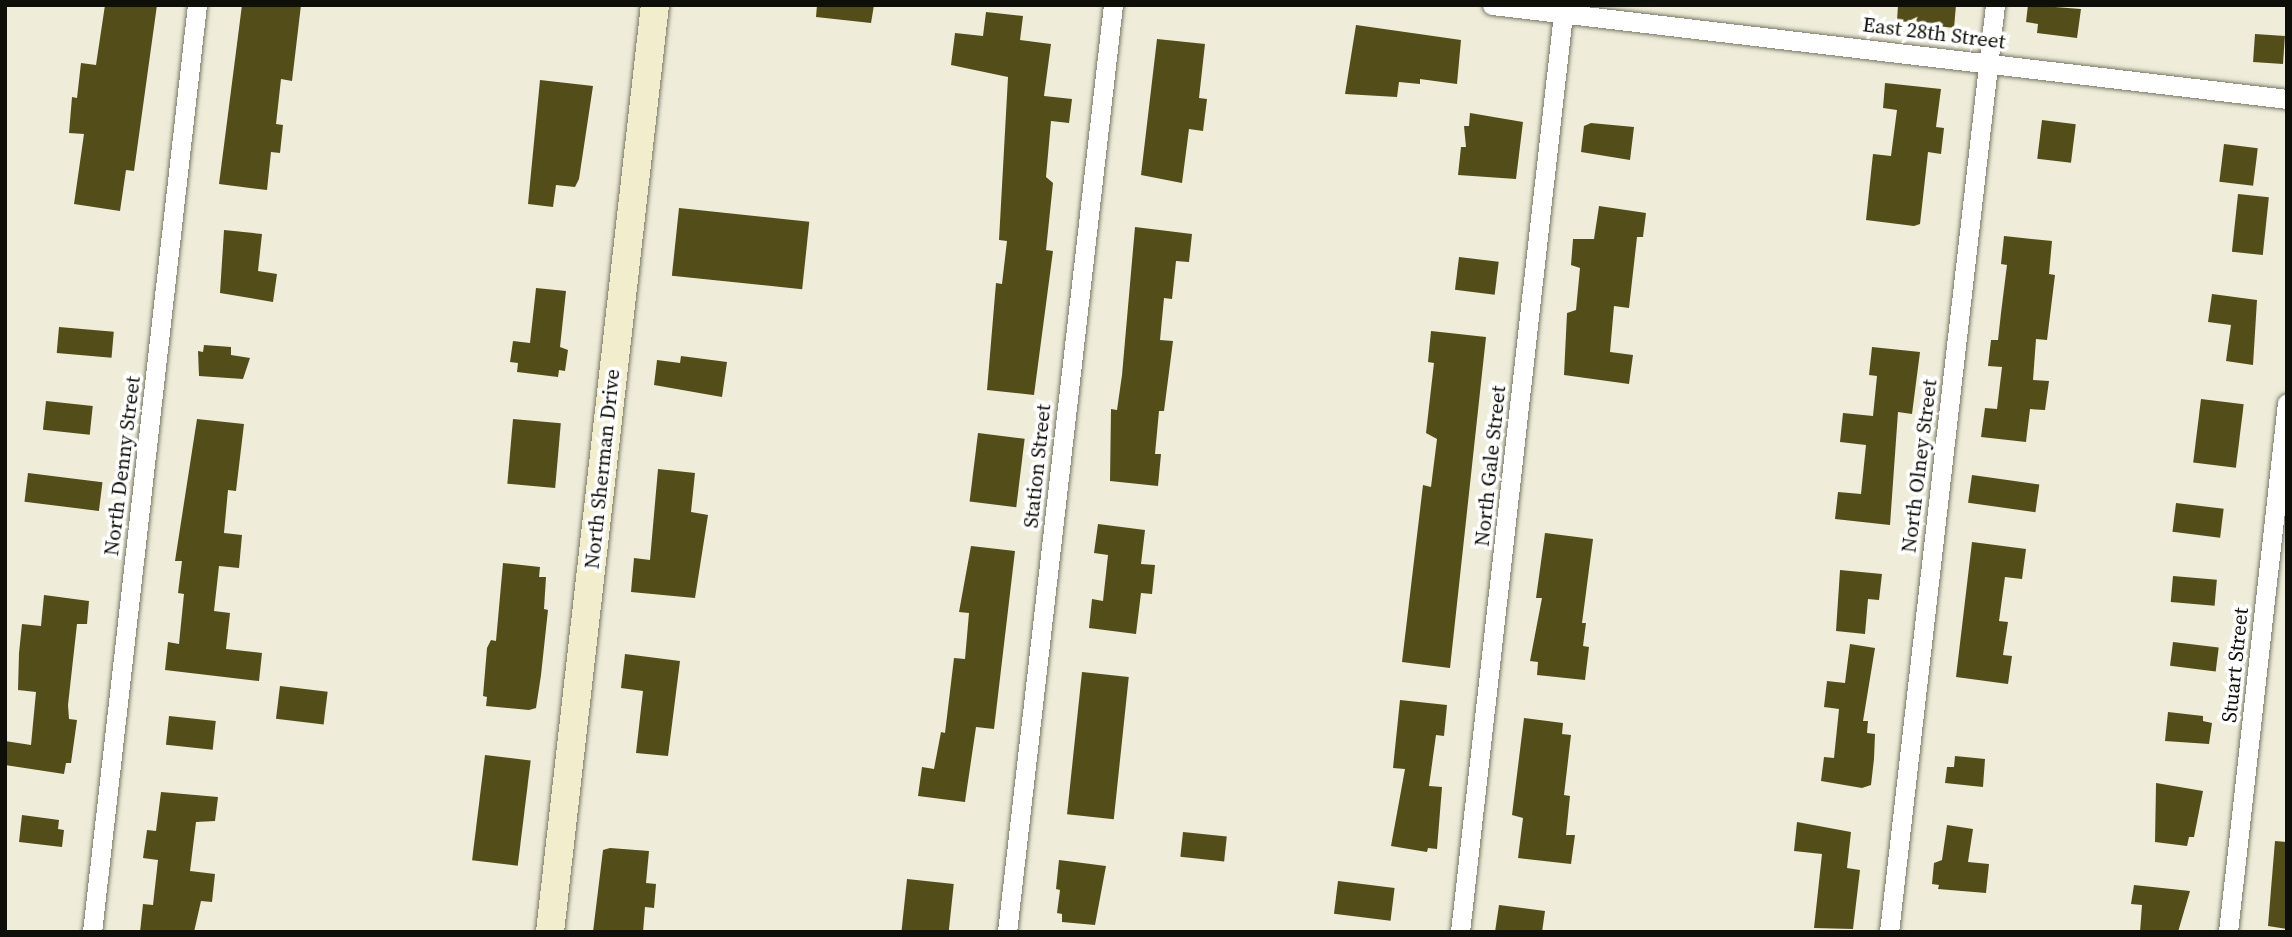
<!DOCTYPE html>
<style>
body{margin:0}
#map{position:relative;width:2292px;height:937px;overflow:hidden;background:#efedda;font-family:"Source Serif 4",serif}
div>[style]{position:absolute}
.building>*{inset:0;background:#534d19;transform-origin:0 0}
.roads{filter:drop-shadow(0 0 2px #777665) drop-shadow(0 0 2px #777665)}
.street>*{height:19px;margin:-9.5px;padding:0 9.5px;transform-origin:9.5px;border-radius:9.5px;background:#fff}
.secondary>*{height:28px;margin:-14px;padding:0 14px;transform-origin:14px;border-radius:14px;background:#f2eecd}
span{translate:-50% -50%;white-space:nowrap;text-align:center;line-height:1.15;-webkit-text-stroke:7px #fff;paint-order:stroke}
.street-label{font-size:21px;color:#0f0f09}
.frame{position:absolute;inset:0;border:7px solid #0f0f09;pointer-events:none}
</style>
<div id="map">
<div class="building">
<div style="clip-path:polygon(105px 5px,157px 5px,134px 171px,126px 170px,120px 211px,74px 204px,84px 134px,69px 133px,72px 97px,77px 98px,81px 63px,96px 65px)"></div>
<div style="clip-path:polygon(242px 5px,301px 5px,292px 81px,281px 79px,276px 124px,283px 125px,280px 153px,271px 152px,267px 190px,219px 184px)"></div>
<div style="clip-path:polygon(817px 5px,874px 5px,871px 23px,816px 17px)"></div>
<div style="clip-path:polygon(1898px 5px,1956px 5px,1954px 28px,1897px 21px)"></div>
<div style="clip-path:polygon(2028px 5px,2081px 9px,2077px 38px,2037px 33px,2038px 24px,2026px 22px)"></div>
<div style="clip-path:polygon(986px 12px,1023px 16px,1020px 40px,1051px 44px,1044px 96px,1072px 99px,1069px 123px,1051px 121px,1046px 177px,1053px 183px,1046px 250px,1053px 251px,1034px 395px,987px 390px,996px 283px,1002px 284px,1007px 241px,999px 240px,1008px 77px,951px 65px,955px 33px,983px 36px)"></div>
<div style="clip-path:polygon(1356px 25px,1461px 40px,1457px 84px,1420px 79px,1420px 84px,1399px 82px,1397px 97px,1345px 94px)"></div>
<div style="left:2255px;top:34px;width:30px;height:28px;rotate:4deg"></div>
<div style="clip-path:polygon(1157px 39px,1205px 44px,1199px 98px,1207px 99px,1203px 131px,1189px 129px,1182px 183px,1141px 175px)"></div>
<div style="clip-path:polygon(540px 80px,593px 86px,579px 179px,575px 187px,556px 185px,553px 207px,528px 204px)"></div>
<div style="clip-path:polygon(1885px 83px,1941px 89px,1936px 127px,1944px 128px,1941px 154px,1928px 152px,1920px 224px,1914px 226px,1866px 220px,1873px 154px,1891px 156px,1897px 110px,1883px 108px)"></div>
<div style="clip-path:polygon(1470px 113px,1523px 122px,1516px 179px,1458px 175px,1461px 147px,1466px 147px,1464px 126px,1469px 126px)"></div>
<div style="left:2042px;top:120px;width:34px;height:39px;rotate:7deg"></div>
<div style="clip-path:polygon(1591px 123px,1634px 127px,1630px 160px,1581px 152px,1584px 126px)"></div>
<div style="left:2224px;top:144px;width:34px;height:38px;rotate:7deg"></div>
<div style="left:2238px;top:194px;width:31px;height:58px;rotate:6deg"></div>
<div style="clip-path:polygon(1599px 206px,1646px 213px,1643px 237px,1637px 237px,1629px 308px,1614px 306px,1610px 352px,1633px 355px,1629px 384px,1564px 375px,1567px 313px,1576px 310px,1580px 268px,1571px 265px,1573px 239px,1594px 239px)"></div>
<div style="left:679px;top:208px;width:131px;height:68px;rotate:6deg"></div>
<div style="clip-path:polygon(1135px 227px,1192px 234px,1189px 262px,1176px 261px,1172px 299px,1164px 298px,1160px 340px,1173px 341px,1164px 411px,1159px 411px,1155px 454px,1161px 454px,1158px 486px,1110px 481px,1111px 409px,1117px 410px,1122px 375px)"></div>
<div style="clip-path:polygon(224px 230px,262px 234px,258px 271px,277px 274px,273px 302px,220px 293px)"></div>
<div style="clip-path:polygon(2004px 236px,2052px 241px,2049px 274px,2055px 275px,2047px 340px,2036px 339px,2033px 380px,2049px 381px,2045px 410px,2030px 409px,2026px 442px,1981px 437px,1985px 408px,1997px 409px,2002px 367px,1988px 366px,1991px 340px,1998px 340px,2001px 313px,2007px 265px,2001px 264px)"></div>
<div style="left:1459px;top:257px;width:40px;height:33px;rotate:7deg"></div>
<div style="clip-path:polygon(536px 288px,566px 291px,560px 347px,568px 350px,565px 371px,559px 370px,558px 377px,517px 372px,518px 363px,510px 362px,513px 341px,530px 343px)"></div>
<div style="clip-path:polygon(2212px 294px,2257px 300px,2253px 365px,2226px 361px,2231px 325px,2208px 322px)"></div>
<div style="left:59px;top:327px;width:55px;height:26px;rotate:5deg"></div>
<div style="clip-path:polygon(1431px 331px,1486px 337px,1450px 668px,1402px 662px,1423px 485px,1431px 487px,1437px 439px,1426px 433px,1434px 363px,1428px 362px)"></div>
<div style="clip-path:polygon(204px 345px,231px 347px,231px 355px,250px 358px,243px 379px,199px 376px,198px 351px,203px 352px)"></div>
<div style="clip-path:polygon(1872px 347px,1920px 352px,1912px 414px,1898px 412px,1890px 525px,1835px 519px,1838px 492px,1861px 494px,1866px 445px,1840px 442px,1843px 413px,1873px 416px,1877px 376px,1869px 375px)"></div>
<div style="clip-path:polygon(681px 356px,727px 362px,722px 397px,654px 385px,657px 360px,680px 363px)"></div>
<div style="left:2201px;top:399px;width:43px;height:64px;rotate:7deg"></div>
<div style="left:46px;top:401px;width:47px;height:29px;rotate:6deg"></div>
<div style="clip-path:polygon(197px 419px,244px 424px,236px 491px,228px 490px,224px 533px,242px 535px,239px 568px,219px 566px,214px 611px,230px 613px,226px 649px,262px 653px,259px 681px,165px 670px,168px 642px,179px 644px,184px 594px,178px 593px,182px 561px,175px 561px)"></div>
<div style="left:513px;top:419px;width:48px;height:65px;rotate:5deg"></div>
<div style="left:978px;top:433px;width:47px;height:69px;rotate:7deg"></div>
<div style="clip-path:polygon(658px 469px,695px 473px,691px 512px,708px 515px,695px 598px,631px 592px,634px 558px,650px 560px)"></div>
<div style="left:28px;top:473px;width:75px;height:29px;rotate:7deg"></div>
<div style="left:1972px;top:475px;width:68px;height:28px;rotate:8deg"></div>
<div style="left:2176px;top:503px;width:48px;height:29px;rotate:7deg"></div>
<div style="clip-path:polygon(1098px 524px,1145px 530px,1141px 564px,1155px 565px,1152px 594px,1141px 593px,1136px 634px,1089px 628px,1092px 599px,1103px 601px,1108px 555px,1094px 553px)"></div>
<div style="clip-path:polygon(1545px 533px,1593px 539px,1582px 623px,1586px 623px,1583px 646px,1589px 647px,1585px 680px,1537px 675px,1538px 662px,1530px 661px,1542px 598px,1536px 598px)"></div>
<div style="clip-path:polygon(1972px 542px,2026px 549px,2022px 579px,2005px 577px,1999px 621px,2008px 622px,2003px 655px,2012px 656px,2008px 684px,1956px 677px)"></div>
<div style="clip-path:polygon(971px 546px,1015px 551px,994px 729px,976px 727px,965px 802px,918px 796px,922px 767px,934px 769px,941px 732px,945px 733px,954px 658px,965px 659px,969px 613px,959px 612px)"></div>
<div style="clip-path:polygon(503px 563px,540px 567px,539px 577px,546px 577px,544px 609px,548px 610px,541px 675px,536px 708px,529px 710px,486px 706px,487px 697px,483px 696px,487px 648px,491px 640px,496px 641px)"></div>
<div style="clip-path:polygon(1840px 570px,1882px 574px,1879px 600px,1868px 599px,1865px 634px,1836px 631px)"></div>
<div style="left:2173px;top:576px;width:44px;height:26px;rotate:5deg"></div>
<div style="clip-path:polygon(44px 595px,89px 601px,87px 624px,77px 624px,68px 705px,69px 719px,77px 720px,71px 763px,66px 763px,64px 774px,5px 765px,5px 741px,31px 745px,36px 692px,18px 690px,19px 653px,22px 624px,41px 626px)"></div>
<div style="left:2173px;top:642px;width:46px;height:24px;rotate:7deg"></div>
<div style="clip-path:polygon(1850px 644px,1875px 648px,1863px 721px,1868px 721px,1867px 733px,1875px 734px,1874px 759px,1871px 785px,1862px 788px,1821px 781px,1824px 757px,1834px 758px,1839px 709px,1824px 707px,1827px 681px,1845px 683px)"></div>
<div style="clip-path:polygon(625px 654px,680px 661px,668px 756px,636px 753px,643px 691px,621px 688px)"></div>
<div style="left:1082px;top:672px;width:47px;height:143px;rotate:6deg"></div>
<div style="left:280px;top:686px;width:48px;height:33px;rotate:7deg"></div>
<div style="clip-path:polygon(1400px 700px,1447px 705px,1444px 736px,1436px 735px,1429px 786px,1442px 787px,1437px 849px,1428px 848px,1427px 852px,1391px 846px,1405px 769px,1393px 768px)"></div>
<div style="clip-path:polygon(2168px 712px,2203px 716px,2203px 721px,2212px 723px,2209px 744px,2165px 741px)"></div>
<div style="left:169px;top:716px;width:47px;height:29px;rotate:6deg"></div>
<div style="clip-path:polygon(1524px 718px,1563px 723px,1562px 734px,1571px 735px,1564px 795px,1570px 796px,1566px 835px,1575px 835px,1571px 864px,1518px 858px,1523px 818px,1512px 815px)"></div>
<div style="left:485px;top:755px;width:46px;height:106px;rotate:7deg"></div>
<div style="clip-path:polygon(1955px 756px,1985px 759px,1983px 787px,1945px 783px,1947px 767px,1954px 767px)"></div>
<div style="clip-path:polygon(2156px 783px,2203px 791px,2194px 837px,2189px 837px,2187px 846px,2155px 842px)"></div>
<div style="clip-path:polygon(161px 792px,218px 797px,215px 821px,196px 822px,190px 871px,215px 874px,212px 902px,201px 901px,194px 932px,140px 932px,143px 904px,153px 905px,158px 860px,143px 858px,147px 830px,156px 831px)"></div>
<div style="clip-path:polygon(22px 815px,59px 820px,58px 829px,64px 830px,62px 847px,19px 842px)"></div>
<div style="clip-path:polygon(1797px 822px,1851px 832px,1847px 868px,1860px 870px,1853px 929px,1814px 928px,1822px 854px,1794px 851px)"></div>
<div style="clip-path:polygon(1947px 825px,1973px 829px,1968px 862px,1989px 864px,1986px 893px,1938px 889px,1939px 885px,1932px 884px,1934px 863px,1942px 860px)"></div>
<div style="left:1183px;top:832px;width:44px;height:25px;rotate:6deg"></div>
<div style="clip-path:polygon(2275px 841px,2287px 842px,2287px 929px,2268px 926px)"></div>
<div style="clip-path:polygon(610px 848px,649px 851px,646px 883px,656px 884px,654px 908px,645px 907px,643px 932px,593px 932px,603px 850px)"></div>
<div style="clip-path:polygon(1059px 860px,1106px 866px,1095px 925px,1062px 922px,1062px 914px,1057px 913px,1060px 890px,1056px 889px)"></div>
<div style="left:907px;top:879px;width:47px;height:53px;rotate:6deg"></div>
<div style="left:1338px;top:881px;width:57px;height:33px;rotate:7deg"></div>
<div style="clip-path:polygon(2134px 885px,2190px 891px,2178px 932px,2140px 932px,2142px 905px,2131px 904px)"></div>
<div style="clip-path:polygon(1499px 905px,1545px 911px,1542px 932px,1495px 932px)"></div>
</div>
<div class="roads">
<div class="street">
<div style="left:1492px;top:5px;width:801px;rotate:6.74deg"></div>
<div style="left:92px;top:932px;width:933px;rotate:-83.54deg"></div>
<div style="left:1007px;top:932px;width:933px;rotate:-83.48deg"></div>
<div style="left:1460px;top:932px;width:933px;rotate:-83.6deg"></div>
<div style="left:1889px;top:932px;width:933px;rotate:-83.48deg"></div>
<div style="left:2228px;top:932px;width:532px;rotate:-83.64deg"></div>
</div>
<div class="secondary">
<div style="left:550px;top:932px;width:933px;rotate:-83.54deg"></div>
</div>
</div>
<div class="street-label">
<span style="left:1934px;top:33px;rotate:7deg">East 28th Street</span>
<span style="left:122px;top:466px;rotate:-83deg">North Denny Street</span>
<span style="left:1037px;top:466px;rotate:-84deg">Station Street</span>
<span style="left:1490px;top:466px;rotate:-84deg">North Gale Street</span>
<span style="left:1919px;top:466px;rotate:-83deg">North Olney Street</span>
<span style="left:602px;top:469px;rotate:-84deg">North Sherman Drive</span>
<span style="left:2235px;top:665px;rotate:-84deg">Stuart Street</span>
</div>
<div class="frame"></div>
</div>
